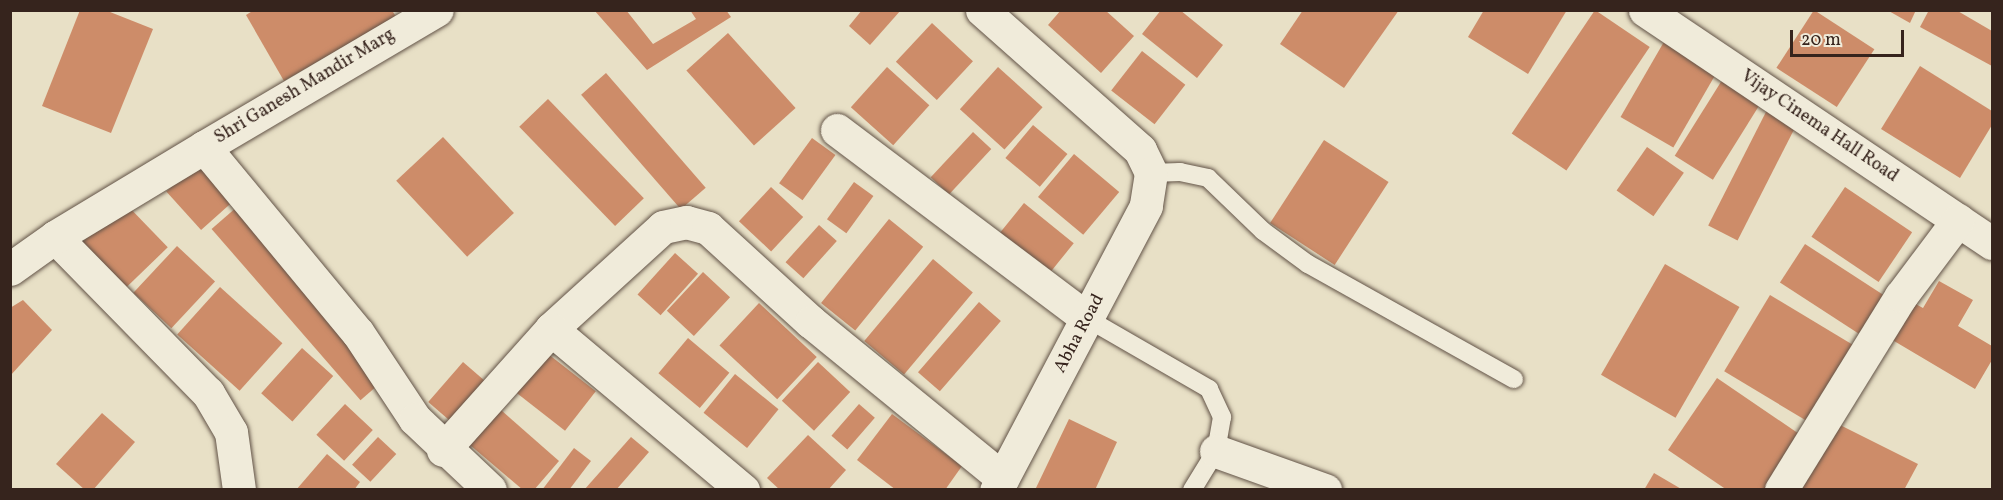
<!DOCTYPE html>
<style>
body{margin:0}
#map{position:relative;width:2003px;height:500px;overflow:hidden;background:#e8e0c6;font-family:Vollkorn,serif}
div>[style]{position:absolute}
.building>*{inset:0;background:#cd8c69;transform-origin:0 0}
.roads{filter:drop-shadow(0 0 2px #625347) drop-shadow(0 0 2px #625347)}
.service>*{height:18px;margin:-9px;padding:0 9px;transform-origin:9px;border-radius:9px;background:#f0ebda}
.minor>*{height:33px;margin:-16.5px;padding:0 16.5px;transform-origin:16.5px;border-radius:16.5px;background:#f0ebda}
.tertiary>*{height:33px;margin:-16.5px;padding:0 16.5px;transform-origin:16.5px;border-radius:16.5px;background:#f0ebda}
span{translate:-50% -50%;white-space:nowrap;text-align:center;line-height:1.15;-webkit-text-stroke:5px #f0ebda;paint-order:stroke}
.street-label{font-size:18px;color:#36241d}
.frame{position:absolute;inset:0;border:12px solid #36241d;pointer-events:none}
.scale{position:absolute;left:1790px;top:30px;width:114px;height:27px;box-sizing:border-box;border:3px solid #36241d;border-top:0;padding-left:8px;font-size:18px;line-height:21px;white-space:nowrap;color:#36241d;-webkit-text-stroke:4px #f0ebda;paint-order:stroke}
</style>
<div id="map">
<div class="building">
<div style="clip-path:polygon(80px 10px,105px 10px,153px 29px,111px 133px,42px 106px)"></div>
<div style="clip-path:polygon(254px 10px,392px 10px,396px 17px,284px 81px,246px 15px)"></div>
<div style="clip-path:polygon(594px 10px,626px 10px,653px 44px,696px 19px,690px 10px,726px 10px,731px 17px,647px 70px)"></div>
<div style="clip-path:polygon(862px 10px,901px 10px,870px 45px,849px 26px)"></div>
<div style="clip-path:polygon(1061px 10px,1105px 10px,1134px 36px,1101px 73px,1048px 25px)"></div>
<div style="clip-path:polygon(1161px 10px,1180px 10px,1223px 45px,1197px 78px,1142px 34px)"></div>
<div style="clip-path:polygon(1303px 10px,1399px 10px,1344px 88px,1280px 44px)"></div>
<div style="clip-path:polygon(1484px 10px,1567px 10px,1528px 74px,1468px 37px)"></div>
<div style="left:1595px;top:10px;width:66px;height:149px;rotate:34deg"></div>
<div style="left:1814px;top:10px;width:72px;height:69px;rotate:33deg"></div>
<div style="clip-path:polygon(1887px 10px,1916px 10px,1910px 23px)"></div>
<div style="clip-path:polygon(1929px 10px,1956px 10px,1992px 31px,1992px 66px,1920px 27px)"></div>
<div style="left:932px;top:23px;width:56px;height:53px;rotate:43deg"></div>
<div style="left:728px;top:33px;width:101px;height:56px;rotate:48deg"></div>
<div style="left:1665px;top:40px;width:61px;height:89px;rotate:30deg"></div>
<div style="left:1142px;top:51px;width:55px;height:50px;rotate:38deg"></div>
<div style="clip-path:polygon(1920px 66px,1992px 111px,1992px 125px,1960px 178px,1881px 129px)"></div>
<div style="left:887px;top:67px;width:57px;height:54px;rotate:42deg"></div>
<div style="left:998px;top:67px;width:60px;height:57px;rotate:42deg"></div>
<div style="left:606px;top:73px;width:152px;height:33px;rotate:49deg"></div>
<div style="left:1724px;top:77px;width:45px;height:93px;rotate:32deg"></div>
<div style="left:548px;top:99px;width:138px;height:40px;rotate:46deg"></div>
<div style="left:1769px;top:106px;width:33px;height:134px;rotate:27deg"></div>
<div style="left:1033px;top:125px;width:45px;height:43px;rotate:40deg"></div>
<div style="left:973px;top:132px;width:25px;height:62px;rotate:43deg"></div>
<div style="left:443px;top:137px;width:104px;height:64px;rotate:47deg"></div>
<div style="left:812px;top:138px;width:29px;height:56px;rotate:36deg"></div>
<div style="left:1324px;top:140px;width:77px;height:99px;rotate:33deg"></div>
<div style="left:1647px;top:147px;width:45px;height:53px;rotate:35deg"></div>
<div style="left:1074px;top:154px;width:59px;height:56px;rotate:40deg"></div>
<div style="left:199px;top:162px;width:52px;height:44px;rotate:48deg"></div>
<div style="left:854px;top:182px;width:24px;height:46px;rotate:36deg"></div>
<div style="left:771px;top:187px;width:44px;height:47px;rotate:43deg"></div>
<div style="left:1845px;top:187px;width:81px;height:60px;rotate:34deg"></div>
<div style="left:124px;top:202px;width:63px;height:69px;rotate:46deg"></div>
<div style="left:1024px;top:203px;width:64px;height:52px;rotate:39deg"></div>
<div style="left:238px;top:206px;width:227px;height:35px;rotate:49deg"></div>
<div style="left:889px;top:219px;width:44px;height:108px;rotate:39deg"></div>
<div style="left:819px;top:225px;width:24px;height:50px;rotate:42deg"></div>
<div style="left:1805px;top:244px;width:95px;height:46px;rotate:33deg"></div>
<div style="left:177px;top:246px;width:52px;height:64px;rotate:43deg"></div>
<div style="left:675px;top:253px;width:31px;height:56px;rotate:42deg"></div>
<div style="left:933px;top:259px;width:52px;height:107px;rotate:40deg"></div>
<div style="left:1665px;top:264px;width:86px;height:128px;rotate:30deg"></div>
<div style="left:703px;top:272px;width:37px;height:53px;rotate:43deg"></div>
<div style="clip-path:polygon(1939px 281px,1973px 300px,1958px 326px,1992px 346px,1992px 360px,1975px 389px,1889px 338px,1910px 301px,1923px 308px)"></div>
<div style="left:220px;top:287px;width:84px;height:64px;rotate:42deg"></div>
<div style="left:1770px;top:295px;width:97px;height:89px;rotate:31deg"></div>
<div style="clip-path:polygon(23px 300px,52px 330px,10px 376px,10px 308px)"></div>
<div style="left:979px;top:302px;width:29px;height:93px;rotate:41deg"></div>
<div style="left:759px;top:303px;width:79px;height:58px;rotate:43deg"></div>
<div style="left:688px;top:338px;width:54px;height:46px;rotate:40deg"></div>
<div style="left:302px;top:348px;width:42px;height:61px;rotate:42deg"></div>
<div style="left:543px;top:350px;width:67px;height:50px;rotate:38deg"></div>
<div style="left:463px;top:362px;width:28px;height:53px;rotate:41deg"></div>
<div style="left:818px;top:362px;width:44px;height:53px;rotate:43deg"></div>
<div style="left:735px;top:374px;width:56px;height:50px;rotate:39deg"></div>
<div style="clip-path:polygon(1717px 378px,1808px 440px,1774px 490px,1727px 490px,1668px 450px)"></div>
<div style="left:345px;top:404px;width:38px;height:42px;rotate:43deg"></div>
<div style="left:859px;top:404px;width:21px;height:42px;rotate:41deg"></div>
<div style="clip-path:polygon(501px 410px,559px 461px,534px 490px,523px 490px,470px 445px)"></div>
<div style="clip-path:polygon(102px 413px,135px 442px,93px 490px,85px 490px,56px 464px)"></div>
<div style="clip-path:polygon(892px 414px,962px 466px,945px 490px,896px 490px,857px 460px)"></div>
<div style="clip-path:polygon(1069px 419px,1117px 442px,1095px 490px,1035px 490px)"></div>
<div style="clip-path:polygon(1836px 423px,1918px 464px,1904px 490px,1801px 490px)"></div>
<div style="clip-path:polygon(808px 435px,846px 470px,828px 490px,780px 490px,767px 478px)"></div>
<div style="left:378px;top:437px;width:25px;height:38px;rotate:43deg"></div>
<div style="clip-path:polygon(631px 437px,649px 452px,616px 490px,584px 490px)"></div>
<div style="clip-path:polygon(574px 448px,591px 461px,569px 490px,542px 490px)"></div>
<div style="clip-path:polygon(327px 454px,360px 482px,354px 490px,296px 490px)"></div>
<div style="clip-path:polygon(1654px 473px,1683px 490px,1644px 490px)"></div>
</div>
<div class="roads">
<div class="service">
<div style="left:1151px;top:173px;width:29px;rotate:-2deg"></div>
<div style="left:1180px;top:172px;width:29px;rotate:12deg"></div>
<div style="left:1208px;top:178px;width:76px;rotate:43.9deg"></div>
<div style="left:1263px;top:231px;width:56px;rotate:36.3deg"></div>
<div style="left:1308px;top:264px;width:236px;rotate:29.2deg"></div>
<div style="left:1088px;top:319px;width:140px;rotate:30deg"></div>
<div style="left:1209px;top:389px;width:31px;rotate:65deg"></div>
<div style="left:1222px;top:417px;width:35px;rotate:100deg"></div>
<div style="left:1216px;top:451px;width:46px;rotate:121.6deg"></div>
</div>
<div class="minor">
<div style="left:1645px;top:10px;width:418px;rotate:33.9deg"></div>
<div style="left:837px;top:130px;width:314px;rotate:37deg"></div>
<div style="left:204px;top:147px;width:270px;rotate:-30.5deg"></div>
<div style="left:55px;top:237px;width:219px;rotate:45.6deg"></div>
<div style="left:208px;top:393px;width:45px;rotate:59.5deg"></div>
<div style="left:231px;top:432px;width:59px;rotate:82.1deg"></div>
<div style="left:10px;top:269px;width:55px;rotate:-35.4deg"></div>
<div style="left:55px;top:237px;width:174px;rotate:-31.1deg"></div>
<div style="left:204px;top:147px;width:241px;rotate:50.4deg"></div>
<div style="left:358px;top:333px;width:103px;rotate:56.5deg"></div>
<div style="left:415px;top:419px;width:103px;rotate:43.4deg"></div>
<div style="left:551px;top:329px;width:151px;rotate:-42.3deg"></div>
<div style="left:663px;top:227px;width:24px;rotate:-12deg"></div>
<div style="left:686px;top:222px;width:23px;rotate:15deg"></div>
<div style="left:708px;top:228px;width:139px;rotate:42.4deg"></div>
<div style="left:811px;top:322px;width:247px;rotate:39.2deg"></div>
<div style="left:443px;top:450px;width:162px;rotate:-48.2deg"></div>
<div style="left:551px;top:329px;width:251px;rotate:40deg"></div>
<div style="left:1216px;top:451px;width:116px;rotate:19.7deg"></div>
<div style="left:1781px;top:490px;width:228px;rotate:-58.3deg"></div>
<div style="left:1901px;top:296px;width:95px;rotate:-53.1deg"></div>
</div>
<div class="tertiary">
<div style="left:982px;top:10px;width:211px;rotate:41.5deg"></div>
<div style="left:1140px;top:150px;width:25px;rotate:64deg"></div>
<div style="left:1151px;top:173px;width:33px;rotate:99deg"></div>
<div style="left:1146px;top:206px;width:321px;rotate:117.8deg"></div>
</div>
</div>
<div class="street-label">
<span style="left:305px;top:87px;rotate:-31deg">Shri Ganesh Mandir Marg</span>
<span style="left:1819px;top:127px;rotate:34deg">Vijay Cinema Hall Road</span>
<span style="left:1080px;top:334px;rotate:-62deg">Abha Road</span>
</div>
<div class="frame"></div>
<div class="scale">20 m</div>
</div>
